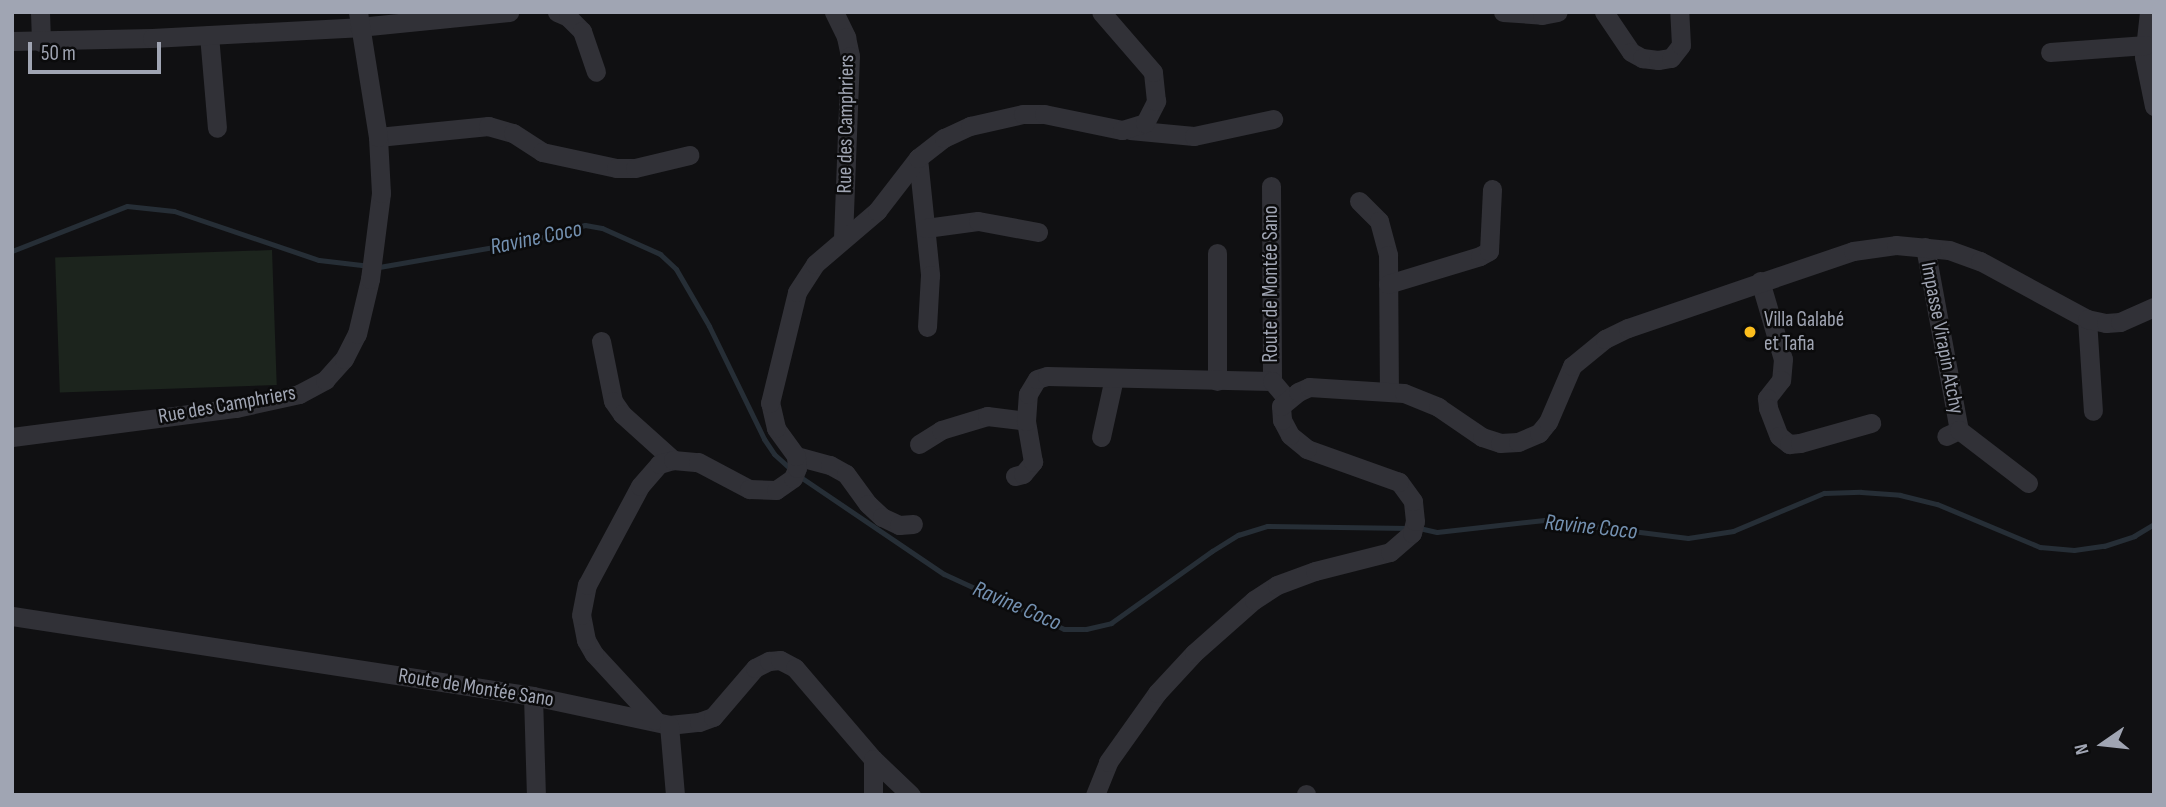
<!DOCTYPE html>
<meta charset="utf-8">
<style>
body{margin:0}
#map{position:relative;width:2166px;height:807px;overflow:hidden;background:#101012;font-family:"Sofia Sans Condensed",sans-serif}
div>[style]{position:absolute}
.green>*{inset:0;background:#1c241d;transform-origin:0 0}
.stream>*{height:5px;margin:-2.5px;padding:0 2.5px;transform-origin:2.5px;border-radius:2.5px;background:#262e36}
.street>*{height:19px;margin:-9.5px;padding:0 9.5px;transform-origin:9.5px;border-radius:9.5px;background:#313137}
.dots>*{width:19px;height:19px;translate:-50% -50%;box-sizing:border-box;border:4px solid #0b0b0c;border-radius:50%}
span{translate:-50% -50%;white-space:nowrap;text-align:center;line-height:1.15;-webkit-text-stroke:5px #0b0b0c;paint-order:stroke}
.street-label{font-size:21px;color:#a0a5b3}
.poi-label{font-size:21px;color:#a0a5b3}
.left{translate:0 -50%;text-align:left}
.water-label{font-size:23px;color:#7491b1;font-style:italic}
.frame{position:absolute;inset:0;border:14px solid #a0a5b3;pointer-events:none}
.north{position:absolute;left:2068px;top:709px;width:70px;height:70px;-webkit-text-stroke:5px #0b0b0c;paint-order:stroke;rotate:256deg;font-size:19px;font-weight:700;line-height:28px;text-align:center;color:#a0a5b3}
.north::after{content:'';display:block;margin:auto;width:24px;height:32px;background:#a0a5b3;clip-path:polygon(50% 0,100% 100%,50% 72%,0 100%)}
.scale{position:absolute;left:28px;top:42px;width:133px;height:32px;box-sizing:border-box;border:4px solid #a0a5b3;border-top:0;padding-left:9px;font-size:21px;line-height:24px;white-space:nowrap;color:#a0a5b3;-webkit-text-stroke:5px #0b0b0c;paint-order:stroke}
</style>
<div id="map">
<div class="green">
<div style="left:272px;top:250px;width:135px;height:217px;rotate:88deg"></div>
</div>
<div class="stream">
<div style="left:12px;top:251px;width:123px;rotate:-21.4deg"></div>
<div style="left:127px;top:206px;width:47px;rotate:6.1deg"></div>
<div style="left:174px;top:211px;width:153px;rotate:18.7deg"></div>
<div style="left:319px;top:260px;width:60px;rotate:6.7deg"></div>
<div style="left:379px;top:267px;width:156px;rotate:-9.9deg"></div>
<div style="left:533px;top:240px;width:54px;rotate:-16.1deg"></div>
<div style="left:585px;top:225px;width:17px;rotate:10deg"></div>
<div style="left:602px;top:228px;width:64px;rotate:24.1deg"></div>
<div style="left:660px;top:254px;width:22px;rotate:43deg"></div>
<div style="left:676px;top:269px;width:66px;rotate:59.9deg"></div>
<div style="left:709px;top:326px;width:126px;rotate:64deg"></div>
<div style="left:764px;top:439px;width:18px;rotate:56deg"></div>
<div style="left:774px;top:454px;width:24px;rotate:42deg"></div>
<div style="left:799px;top:476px;width:175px;rotate:34.1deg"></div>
<div style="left:944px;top:574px;width:132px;rotate:24.6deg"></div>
<div style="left:1064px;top:629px;width:22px"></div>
<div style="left:1086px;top:629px;width:26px;rotate:-13deg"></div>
<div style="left:1111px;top:623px;width:124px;rotate:-35.5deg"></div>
<div style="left:1212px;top:551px;width:31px;rotate:-32deg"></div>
<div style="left:1238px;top:535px;width:30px;rotate:-17deg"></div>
<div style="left:1267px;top:526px;width:142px;rotate:0.8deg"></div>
<div style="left:1419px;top:528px;width:18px;rotate:13deg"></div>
<div style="left:1437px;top:532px;width:108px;rotate:-6.4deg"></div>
<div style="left:1544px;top:520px;width:145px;rotate:7.1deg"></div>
<div style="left:1688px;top:538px;width:46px;rotate:-8.8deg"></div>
<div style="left:1733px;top:531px;width:99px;rotate:-22.7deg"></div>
<div style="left:1824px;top:493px;width:37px;rotate:-2deg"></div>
<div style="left:1861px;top:492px;width:39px;rotate:4deg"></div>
<div style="left:1900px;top:495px;width:38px;rotate:14deg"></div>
<div style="left:1937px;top:504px;width:112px;rotate:22.7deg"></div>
<div style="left:2040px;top:547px;width:34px;rotate:5deg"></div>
<div style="left:2074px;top:550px;width:30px;rotate:-8deg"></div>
<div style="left:2104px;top:546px;width:32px;rotate:-18deg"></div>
<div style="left:2134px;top:536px;width:23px;rotate:-31deg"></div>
</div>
<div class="street">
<div style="left:40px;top:12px;width:30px;rotate:88deg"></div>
<div style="left:557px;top:12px;width:12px;rotate:24deg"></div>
<div style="left:568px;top:17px;width:20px;rotate:45deg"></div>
<div style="left:582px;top:31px;width:43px;rotate:71.1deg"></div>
<div style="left:834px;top:12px;width:28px;rotate:64deg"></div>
<div style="left:846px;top:37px;width:19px;rotate:78deg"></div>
<div style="left:850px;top:56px;width:183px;rotate:92.2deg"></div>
<div style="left:1503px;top:12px;width:39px;rotate:4deg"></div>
<div style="left:1542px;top:15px;width:16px;rotate:-11deg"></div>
<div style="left:1604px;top:12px;width:48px;rotate:56deg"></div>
<div style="left:1631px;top:52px;width:13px;rotate:29deg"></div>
<div style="left:1642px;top:58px;width:16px;rotate:7deg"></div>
<div style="left:1658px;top:60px;width:13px;rotate:-9deg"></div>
<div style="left:1671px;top:58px;width:16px;rotate:-52deg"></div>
<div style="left:1681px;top:45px;width:33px;rotate:-93deg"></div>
<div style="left:2149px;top:12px;width:45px;rotate:96.3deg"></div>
<div style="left:2144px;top:57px;width:50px;rotate:78.5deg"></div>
<div style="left:209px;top:35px;width:93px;rotate:85.1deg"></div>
<div style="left:12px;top:41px;width:140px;rotate:-1.2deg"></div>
<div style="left:152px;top:38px;width:207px;rotate:-3deg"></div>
<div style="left:359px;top:27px;width:151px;rotate:-5.7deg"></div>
<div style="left:2050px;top:52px;width:96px;rotate:-4.2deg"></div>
<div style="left:1130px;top:130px;width:64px;rotate:5.4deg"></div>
<div style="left:1194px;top:136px;width:81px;rotate:-12.1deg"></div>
<div style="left:378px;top:137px;width:111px;rotate:-5.7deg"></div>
<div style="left:488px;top:126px;width:26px;rotate:16deg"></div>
<div style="left:513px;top:133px;width:35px;rotate:33deg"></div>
<div style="left:542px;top:152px;width:76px;rotate:12.2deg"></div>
<div style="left:616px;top:168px;width:19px"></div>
<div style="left:635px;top:168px;width:56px;rotate:-13.5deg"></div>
<div style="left:918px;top:158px;width:118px;rotate:84.1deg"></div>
<div style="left:930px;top:275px;width:52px;rotate:93.3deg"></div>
<div style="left:1271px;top:186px;width:195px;rotate:89.7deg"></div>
<div style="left:1359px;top:201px;width:28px;rotate:45deg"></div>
<div style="left:1379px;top:221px;width:35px;rotate:75deg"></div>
<div style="left:1388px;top:255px;width:135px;rotate:89.6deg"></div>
<div style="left:926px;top:228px;width:52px;rotate:-7.7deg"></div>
<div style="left:978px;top:221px;width:61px;rotate:10.4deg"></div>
<div style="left:1925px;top:247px;width:186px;rotate:79.5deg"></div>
<div style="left:1959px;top:430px;width:14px;rotate:155deg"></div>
<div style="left:1760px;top:281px;width:81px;rotate:73.6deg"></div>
<div style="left:1783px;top:359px;width:21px;rotate:95deg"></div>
<div style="left:1781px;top:380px;width:23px;rotate:128deg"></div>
<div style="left:1767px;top:398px;width:10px;rotate:84deg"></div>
<div style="left:1768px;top:408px;width:30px;rotate:69deg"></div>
<div style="left:1779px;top:436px;width:13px;rotate:39deg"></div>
<div style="left:1789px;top:444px;width:11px;rotate:-5deg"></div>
<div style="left:1800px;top:443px;width:74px;rotate:-15.7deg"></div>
<div style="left:1388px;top:284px;width:96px;rotate:-16.9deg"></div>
<div style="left:1480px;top:256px;width:10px;rotate:-29deg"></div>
<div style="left:1489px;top:251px;width:62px;rotate:-87.2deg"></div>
<div style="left:2087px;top:319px;width:92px;rotate:86.3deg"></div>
<div style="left:601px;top:341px;width:61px;rotate:78.7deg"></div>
<div style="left:613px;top:401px;width:16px;rotate:55deg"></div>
<div style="left:622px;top:414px;width:69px;rotate:42deg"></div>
<div style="left:1217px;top:381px;width:128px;rotate:-90deg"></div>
<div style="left:1959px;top:430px;width:87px;rotate:37.5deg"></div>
<div style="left:12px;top:437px;width:226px;rotate:-7.4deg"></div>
<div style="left:236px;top:408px;width:65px;rotate:-12.5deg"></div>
<div style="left:299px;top:394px;width:30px;rotate:-28deg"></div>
<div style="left:325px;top:380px;width:28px;rotate:-48deg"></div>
<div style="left:344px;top:359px;width:28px;rotate:-63deg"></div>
<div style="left:357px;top:334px;width:57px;rotate:-76.7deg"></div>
<div style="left:370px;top:279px;width:87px;rotate:-82.7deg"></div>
<div style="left:381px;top:193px;width:56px;rotate:-93.1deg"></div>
<div style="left:378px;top:137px;width:127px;rotate:-99.1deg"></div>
<div style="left:1101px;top:437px;width:60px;rotate:-77.6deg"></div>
<div style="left:919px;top:444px;width:26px;rotate:-32deg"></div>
<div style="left:941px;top:430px;width:48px;rotate:-16.9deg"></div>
<div style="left:987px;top:416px;width:39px;rotate:7deg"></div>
<div style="left:796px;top:456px;width:35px;rotate:15deg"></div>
<div style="left:830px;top:465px;width:18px;rotate:29deg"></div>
<div style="left:846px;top:474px;width:37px;rotate:54deg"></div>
<div style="left:868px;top:504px;width:19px;rotate:43deg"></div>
<div style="left:882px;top:517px;width:19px;rotate:25deg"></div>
<div style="left:899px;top:525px;width:14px;rotate:-4deg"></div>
<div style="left:1015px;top:476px;width:8px;rotate:-14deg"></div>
<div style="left:1023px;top:474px;width:16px;rotate:-50deg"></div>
<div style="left:1033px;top:462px;width:42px;rotate:-99.7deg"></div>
<div style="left:1026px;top:421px;width:27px;rotate:-86deg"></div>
<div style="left:1028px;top:394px;width:17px;rotate:-59deg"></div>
<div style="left:1037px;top:379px;width:10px;rotate:-17deg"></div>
<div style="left:1047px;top:376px;width:225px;rotate:1.3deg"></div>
<div style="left:1272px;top:381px;width:23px;rotate:50deg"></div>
<div style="left:12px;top:616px;width:527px;rotate:8.73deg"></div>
<div style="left:533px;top:696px;width:139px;rotate:12deg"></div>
<div style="left:669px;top:725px;width:30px;rotate:-6deg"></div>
<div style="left:699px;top:722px;width:15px;rotate:-20deg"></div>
<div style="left:713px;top:717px;width:65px;rotate:-49.4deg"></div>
<div style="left:755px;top:668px;width:16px;rotate:-27deg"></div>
<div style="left:769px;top:661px;width:11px;rotate:-5deg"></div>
<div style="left:780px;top:660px;width:17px;rotate:28deg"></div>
<div style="left:795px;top:668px;width:120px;rotate:49.4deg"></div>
<div style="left:873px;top:759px;width:52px;rotate:43.5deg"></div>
<div style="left:533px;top:696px;width:99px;rotate:88.3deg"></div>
<div style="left:655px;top:720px;width:90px;rotate:-132.7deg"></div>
<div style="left:594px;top:654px;width:16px;rotate:-120deg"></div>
<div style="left:586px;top:640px;width:25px;rotate:-101deg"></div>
<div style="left:581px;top:615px;width:31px;rotate:-79deg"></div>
<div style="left:587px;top:585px;width:112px;rotate:-61.8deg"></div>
<div style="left:640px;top:486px;width:29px;rotate:-49deg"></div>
<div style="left:659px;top:464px;width:15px;rotate:-16deg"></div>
<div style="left:673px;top:460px;width:25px;rotate:5deg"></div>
<div style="left:698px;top:462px;width:58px;rotate:27.9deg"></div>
<div style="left:749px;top:489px;width:27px;rotate:2deg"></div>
<div style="left:776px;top:490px;width:21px;rotate:-35deg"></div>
<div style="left:793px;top:478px;width:11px;rotate:-68deg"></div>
<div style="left:797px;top:468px;width:12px;rotate:-95deg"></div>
<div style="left:796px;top:456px;width:34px;rotate:-126deg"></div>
<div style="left:776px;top:428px;width:26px;rotate:-103deg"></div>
<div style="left:770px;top:403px;width:114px;rotate:-76.3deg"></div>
<div style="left:797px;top:292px;width:33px;rotate:-57deg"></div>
<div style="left:815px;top:264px;width:82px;rotate:-40.5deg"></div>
<div style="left:877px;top:211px;width:67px;rotate:-52.3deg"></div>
<div style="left:918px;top:158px;width:33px;rotate:-38deg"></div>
<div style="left:944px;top:138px;width:29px;rotate:-25deg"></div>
<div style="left:970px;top:126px;width:54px;rotate:-12.8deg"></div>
<div style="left:1023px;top:114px;width:21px"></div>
<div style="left:1044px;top:114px;width:80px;rotate:11.6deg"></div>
<div style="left:1122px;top:130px;width:24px;rotate:-17deg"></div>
<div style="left:1145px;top:123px;width:25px;rotate:-63deg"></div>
<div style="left:1156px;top:101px;width:29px;rotate:-96deg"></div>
<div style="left:1153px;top:72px;width:79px;rotate:-130.9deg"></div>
<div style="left:669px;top:725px;width:70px;rotate:85.1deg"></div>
<div style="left:873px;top:759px;width:36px;rotate:90deg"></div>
<div style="left:1095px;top:795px;width:35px;rotate:-68deg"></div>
<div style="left:1108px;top:762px;width:85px;rotate:-54.6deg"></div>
<div style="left:1157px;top:693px;width:54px;rotate:-47.2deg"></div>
<div style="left:1194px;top:653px;width:80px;rotate:-41.5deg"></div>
<div style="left:1254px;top:600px;width:27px;rotate:-33deg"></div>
<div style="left:1277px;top:585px;width:40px;rotate:-20.2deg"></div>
<div style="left:1315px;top:571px;width:77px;rotate:-14.2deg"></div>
<div style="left:1390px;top:552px;width:29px;rotate:-41deg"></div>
<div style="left:1412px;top:533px;width:12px;rotate:-76deg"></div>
<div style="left:1415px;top:521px;width:20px;rotate:-96deg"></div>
<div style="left:1413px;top:501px;width:24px;rotate:-126deg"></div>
<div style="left:1399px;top:482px;width:98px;rotate:-160.3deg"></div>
<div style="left:1307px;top:449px;width:22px;rotate:-141deg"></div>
<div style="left:1290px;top:435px;width:17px;rotate:-118deg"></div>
<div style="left:1282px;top:420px;width:14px;rotate:-94deg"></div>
<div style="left:1281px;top:406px;width:22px;rotate:-39deg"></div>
<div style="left:1298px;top:392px;width:12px;rotate:-24deg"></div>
<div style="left:1309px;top:387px;width:95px;rotate:3.6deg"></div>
<div style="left:1404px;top:393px;width:37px;rotate:22deg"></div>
<div style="left:1438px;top:407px;width:53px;rotate:34.3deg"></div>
<div style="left:1482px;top:437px;width:19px;rotate:18deg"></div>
<div style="left:1500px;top:443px;width:18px;rotate:-3deg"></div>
<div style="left:1518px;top:442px;width:23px;rotate:-23deg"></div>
<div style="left:1539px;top:433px;width:14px;rotate:-51deg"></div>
<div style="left:1548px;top:422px;width:61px;rotate:-66.8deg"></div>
<div style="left:1572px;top:366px;width:43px;rotate:-39.3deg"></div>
<div style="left:1605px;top:339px;width:25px;rotate:-26deg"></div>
<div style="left:1628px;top:328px;width:238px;rotate:-18.9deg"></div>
<div style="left:1853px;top:251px;width:43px;rotate:-7.9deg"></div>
<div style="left:1896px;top:245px;width:53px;rotate:5.4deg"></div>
<div style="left:1949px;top:250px;width:33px;rotate:20deg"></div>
<div style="left:1980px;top:261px;width:122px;rotate:28.5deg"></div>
<div style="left:2087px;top:319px;width:19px;rotate:12deg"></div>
<div style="left:2106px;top:323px;width:14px;rotate:-4deg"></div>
<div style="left:2120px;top:322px;width:37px;rotate:-24deg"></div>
<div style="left:1306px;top:795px;width:1px;rotate:-90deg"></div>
</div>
<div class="dots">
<div style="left:1750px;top:332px;background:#fcbe1d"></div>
</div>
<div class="street-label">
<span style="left:846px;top:124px;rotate:-89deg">Rue des Camphriers</span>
<span style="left:1271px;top:284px;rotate:-90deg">Route de Montée Sano</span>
<span style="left:1942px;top:338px;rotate:79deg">Impasse Virapin Atchy</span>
<span style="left:227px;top:405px;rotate:-10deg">Rue des Camphriers</span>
<span style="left:476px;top:688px;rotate:9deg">Route de Montée Sano</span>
</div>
<div class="poi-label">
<span class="left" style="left:1764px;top:332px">Villa Galabé<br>et Tafia</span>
</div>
<div class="water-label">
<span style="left:536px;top:238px;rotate:-12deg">Ravine Coco</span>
<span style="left:1591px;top:527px;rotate:6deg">Ravine Coco</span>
<span style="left:1017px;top:606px;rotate:23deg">Ravine Coco</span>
</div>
<div class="frame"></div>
<div class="north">N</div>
<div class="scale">50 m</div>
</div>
